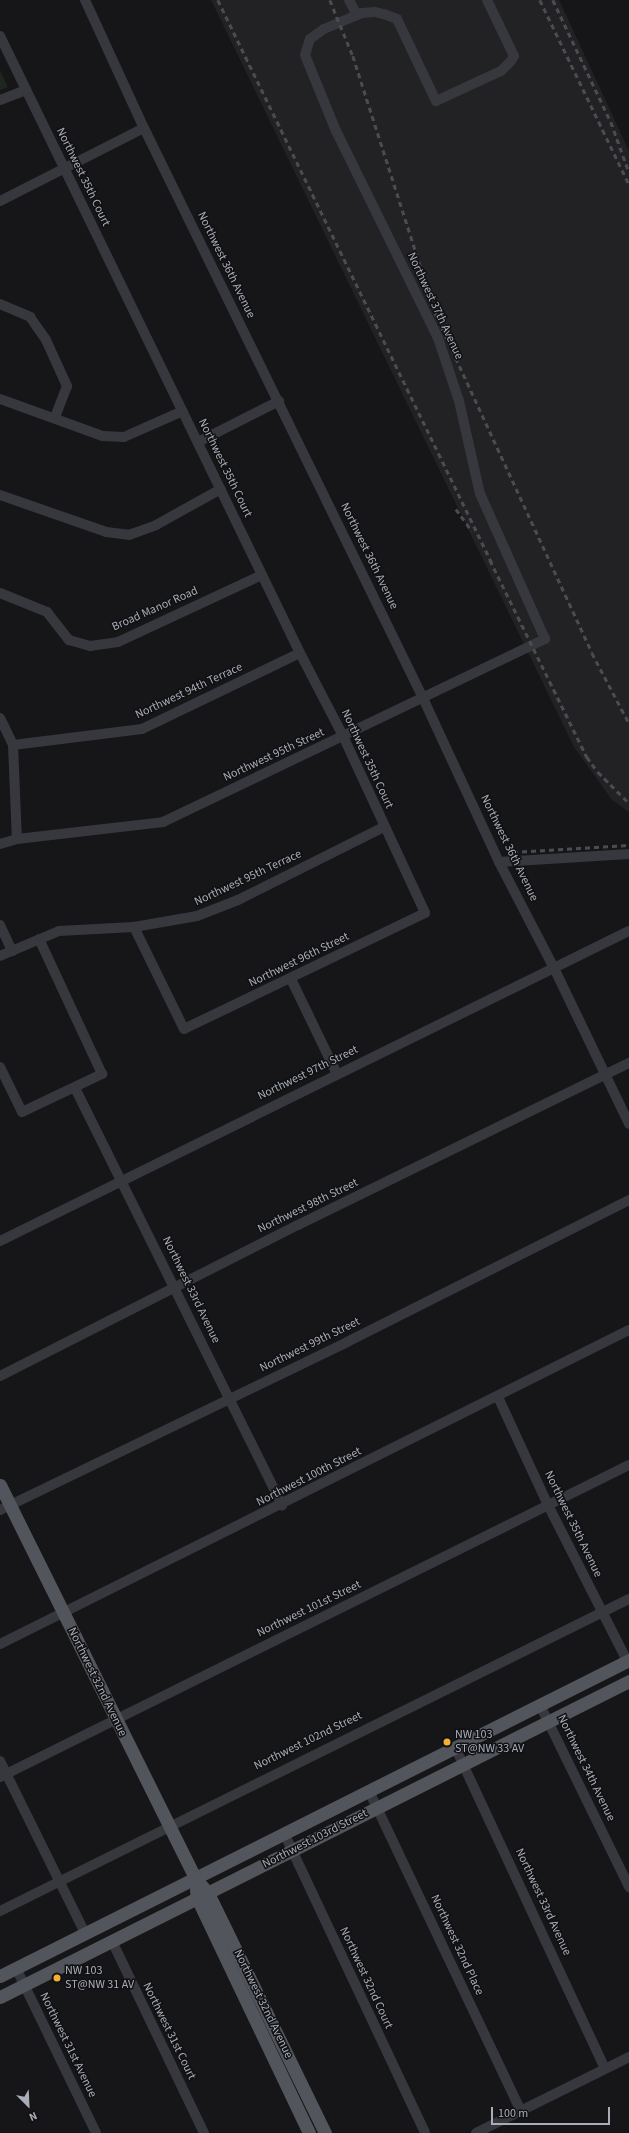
<!DOCTYPE html>
<style>
body{margin:0}
#map{position:relative;width:629px;height:2133px;overflow:hidden;background:#161618;font-family:"Source Sans 3",sans-serif}
div>[style]{position:absolute}
.built>*{inset:0;background:#222225}
.green>*{inset:0;background:#1e261f}
.minor>*{height:10px;margin:-5px;padding:0 5px;transform-origin:5px;border-radius:5px;background:#37383d}
.major>*{height:13px;margin:-6.5px;padding:0 6.5px;transform-origin:6.5px;border-radius:6.5px;background:#53555c}
.rail>*{height:2.5px;margin-top:-1.25px;transform-origin:0;background:repeating-linear-gradient(90deg,#4a4c52 0 5px,transparent 0 9px)}
.dots>*{width:11px;height:11px;translate:-50% -50%;box-sizing:border-box;border:2px solid #111113;border-radius:50%}
span{translate:-50% -50%;white-space:nowrap;text-align:center;line-height:1.15;-webkit-text-stroke:3px #111113;paint-order:stroke}
.street-label{font-size:12px;color:#a8adb8}
.poi-label{font-size:12px;color:#a8adb8}
.left{translate:0 -50%;text-align:left}
.north{position:absolute;left:8px;top:2085px;width:40px;height:40px;-webkit-text-stroke:3px #111113;paint-order:stroke;rotate:156deg;font-size:11px;font-weight:700;line-height:16px;text-align:center;color:#a8adb8}
.north::after{content:'';display:block;margin:auto;width:14px;height:18px;background:#a8adb8;clip-path:polygon(50% 0,100% 100%,50% 72%,0 100%)}
.scale{position:absolute;left:491px;top:2107px;width:119px;height:18px;box-sizing:border-box;border:2px solid #a8adb8;border-top:0;padding-left:5px;font-size:12px;line-height:14px;white-space:nowrap;color:#a8adb8;-webkit-text-stroke:3px #111113;paint-order:stroke}
</style>
<div id="map">
<div class="built">
<div style="clip-path:polygon(211px 0,559px 0,629px 151px,629px 812px,612px 800px,574px 747px)"></div>
</div>
<div class="green">
<div style="clip-path:polygon(0 70px,8px 87px,0 90px)"></div>
</div>
<div class="minor">
<div style="left:85px;top:0;width:141px;rotate:65.3deg"></div>
<div style="left:144px;top:128px;width:632px;rotate:63.92deg"></div>
<div style="left:422px;top:696px;width:183px;rotate:65.1deg"></div>
<div style="left:499px;top:862px;width:119px;rotate:62.6deg"></div>
<div style="left:554px;top:968px;width:173px;rotate:64.3deg"></div>
<div style="left:349px;top:0;width:17px;rotate:62deg"></div>
<div style="left:0;top:36px;width:686px;rotate:64.07deg"></div>
<div style="left:300px;top:653px;width:93px;rotate:62.6deg"></div>
<div style="left:343px;top:736px;width:195px;rotate:65.1deg"></div>
<div style="left:425px;top:913px;width:267px;rotate:154.3deg"></div>
<div style="left:184px;top:1029px;width:114px;rotate:-116.1deg"></div>
<div style="left:0;top:100px;width:28px;rotate:-21deg"></div>
<div style="left:0;top:201px;width:161px;rotate:-26.9deg"></div>
<div style="left:0;top:304px;width:33px;rotate:23deg"></div>
<div style="left:30px;top:317px;width:28px;rotate:55deg"></div>
<div style="left:46px;top:340px;width:51px;rotate:65.5deg"></div>
<div style="left:67px;top:386px;width:33px;rotate:111deg"></div>
<div style="left:0;top:399px;width:109px;rotate:19.8deg"></div>
<div style="left:103px;top:436px;width:21px;rotate:3deg"></div>
<div style="left:124px;top:437px;width:64px;rotate:-23.8deg"></div>
<div style="left:198px;top:442px;width:91px;rotate:-26.8deg"></div>
<div style="left:0;top:495px;width:112px;rotate:19.2deg"></div>
<div style="left:106px;top:532px;width:23px;rotate:7deg"></div>
<div style="left:129px;top:535px;width:29px;rotate:-20deg"></div>
<div style="left:156px;top:525px;width:74px;rotate:-29deg"></div>
<div style="left:0;top:593px;width:51px;rotate:22deg"></div>
<div style="left:47px;top:612px;width:36px;rotate:52deg"></div>
<div style="left:69px;top:640px;width:22px;rotate:16deg"></div>
<div style="left:90px;top:646px;width:28px;rotate:-8deg"></div>
<div style="left:118px;top:642px;width:159px;rotate:-25deg"></div>
<div style="left:0;top:718px;width:30px;rotate:64deg"></div>
<div style="left:13px;top:745px;width:94px;rotate:87.6deg"></div>
<div style="left:13px;top:745px;width:130px;rotate:-7.1deg"></div>
<div style="left:142px;top:729px;width:175px;rotate:-25.7deg"></div>
<div style="left:0;top:844px;width:18px;rotate:-16deg"></div>
<div style="left:17px;top:839px;width:147px;rotate:-6.6deg"></div>
<div style="left:163px;top:822px;width:424px;rotate:-25.6deg"></div>
<div style="left:545px;top:639px;width:159px;rotate:-114.1deg"></div>
<div style="left:480px;top:494px;width:95px;rotate:-102.7deg"></div>
<div style="left:459px;top:401px;width:66px;rotate:-108.4deg"></div>
<div style="left:438px;top:338px;width:231px;rotate:-116.2deg"></div>
<div style="left:336px;top:131px;width:82px;rotate:-112.2deg"></div>
<div style="left:305px;top:55px;width:17px;rotate:-73deg"></div>
<div style="left:310px;top:39px;width:17px;rotate:-36deg"></div>
<div style="left:324px;top:29px;width:41px;rotate:-22.8deg"></div>
<div style="left:362px;top:13px;width:13px;rotate:-4deg"></div>
<div style="left:375px;top:12px;width:9px;rotate:13deg"></div>
<div style="left:384px;top:14px;width:14px;rotate:21deg"></div>
<div style="left:397px;top:19px;width:91px;rotate:64.6deg"></div>
<div style="left:436px;top:101px;width:72px;rotate:-24.8deg"></div>
<div style="left:501px;top:71px;width:14px;rotate:-45deg"></div>
<div style="left:511px;top:61px;width:6px;rotate:-59deg"></div>
<div style="left:514px;top:56px;width:62px;rotate:-115.7deg"></div>
<div style="left:499px;top:862px;width:130px;rotate:-3.5deg"></div>
<div style="left:0;top:925px;width:29px;rotate:65deg"></div>
<div style="left:0;top:956px;width:64px;rotate:-23deg"></div>
<div style="left:59px;top:931px;width:75px;rotate:-3.1deg"></div>
<div style="left:134px;top:927px;width:64px;rotate:-9.9deg"></div>
<div style="left:197px;top:916px;width:44px;rotate:-21.3deg"></div>
<div style="left:238px;top:900px;width:163px;rotate:-26.6deg"></div>
<div style="left:291px;top:979px;width:106px;rotate:64.2deg"></div>
<div style="left:0;top:1067px;width:50px;rotate:63.9deg"></div>
<div style="left:22px;top:1112px;width:89px;rotate:-25.4deg"></div>
<div style="left:102px;top:1074px;width:149px;rotate:-115deg"></div>
<div style="left:75px;top:1088px;width:466px;rotate:63.6deg"></div>
<div style="left:0;top:1241px;width:701px;rotate:-26.24deg"></div>
<div style="left:0;top:1376px;width:334px;rotate:-26.9deg"></div>
<div style="left:298px;top:1225px;width:369px;rotate:-26.1deg"></div>
<div style="left:498px;top:1397px;width:119px;rotate:65.2deg"></div>
<div style="left:548px;top:1505px;width:175px;rotate:63.1deg"></div>
<div style="left:0;top:1510px;width:386px;rotate:-25.8deg"></div>
<div style="left:347px;top:1342px;width:316px;rotate:-26.7deg"></div>
<div style="left:0;top:1644px;width:703px;rotate:-26.53deg"></div>
<div style="left:540px;top:1705px;width:203px;rotate:63.9deg"></div>
<div style="left:455px;top:1747px;width:354px;rotate:65deg"></div>
<div style="left:0;top:1761px;width:192px;rotate:63.7deg"></div>
<div style="left:0;top:1777px;width:702px;rotate:-26.38deg"></div>
<div style="left:369px;top:1791px;width:354px;rotate:64.6deg"></div>
<div style="left:284px;top:1833px;width:331px;rotate:64.8deg"></div>
<div style="left:0;top:1911px;width:702px;rotate:-26.38deg"></div>
<div style="left:112px;top:1941px;width:213px;rotate:64.4deg"></div>
<div style="left:16px;top:1968px;width:183px;rotate:64.1deg"></div>
<div style="left:476px;top:2133px;width:171px;rotate:-26.4deg"></div>
</div>
<div class="major">
<div style="left:0;top:1485px;width:439px;rotate:63.6deg"></div>
<div style="left:195px;top:1878px;width:20px;rotate:49deg"></div>
<div style="left:208px;top:1893px;width:267px;rotate:64deg"></div>
<div style="left:196px;top:1890px;width:8px;rotate:83deg"></div>
<div style="left:197px;top:1898px;width:260px;rotate:64.5deg"></div>
<div style="left:0;top:1976px;width:704px;rotate:-26.67deg"></div>
<div style="left:0;top:1997px;width:704px;rotate:-26.67deg"></div>
</div>
<div class="rail">
<div style="left:218px;top:0;width:626px;rotate:64.05deg"></div>
<div style="left:330px;top:0;width:61px;rotate:67.7deg"></div>
<div style="left:353px;top:56px;width:274px;rotate:72.2deg"></div>
<div style="left:437px;top:317px;width:370px;rotate:65.2deg"></div>
<div style="left:592px;top:653px;width:79px;rotate:62.1deg"></div>
<div style="left:540px;top:0;width:204px;rotate:64.2deg"></div>
<div style="left:553px;top:0;width:135px;rotate:64.6deg"></div>
<div style="left:611px;top:122px;width:53px;rotate:70.2deg"></div>
<div style="left:456px;top:509px;width:27px;rotate:54deg"></div>
<div style="left:490px;top:560px;width:220px;rotate:63.8deg"></div>
<div style="left:587px;top:757px;width:19px;rotate:54deg"></div>
<div style="left:598px;top:772px;width:44px;rotate:45deg"></div>
<div style="left:513px;top:852px;width:116px;rotate:-3.5deg"></div>
</div>
<div class="dots">
<div style="left:447px;top:1742px;background:#f2b134"></div>
<div style="left:57px;top:1978px;background:#f2b134"></div>
</div>
<div class="street-label">
<span style="left:83px;top:177px;rotate:64deg">Northwest 35th Court</span>
<span style="left:226px;top:265px;rotate:64deg">Northwest 36th Avenue</span>
<span style="left:435px;top:306px;rotate:65deg">Northwest 37th Avenue</span>
<span style="left:225px;top:468px;rotate:64deg">Northwest 35th Court</span>
<span style="left:369px;top:556px;rotate:64deg">Northwest 36th Avenue</span>
<span style="left:155px;top:609px;rotate:-24deg">Broad Manor Road</span>
<span style="left:189px;top:691px;rotate:-25deg">Northwest 94th Terrace</span>
<span style="left:274px;top:755px;rotate:-25deg">Northwest 95th Street</span>
<span style="left:367px;top:759px;rotate:65deg">Northwest 35th Court</span>
<span style="left:509px;top:848px;rotate:64deg">Northwest 36th Avenue</span>
<span style="left:248px;top:878px;rotate:-25deg">Northwest 95th Terrace</span>
<span style="left:299px;top:960px;rotate:-26deg">Northwest 96th Street</span>
<span style="left:308px;top:1073px;rotate:-26deg">Northwest 97th Street</span>
<span style="left:308px;top:1206px;rotate:-26deg">Northwest 98th Street</span>
<span style="left:191px;top:1290px;rotate:64deg">Northwest 33rd Avenue</span>
<span style="left:310px;top:1345px;rotate:-26deg">Northwest 99th Street</span>
<span style="left:309px;top:1477px;rotate:-27deg">Northwest 100th Street</span>
<span style="left:573px;top:1524px;rotate:64deg">Northwest 35th Avenue</span>
<span style="left:309px;top:1609px;rotate:-26deg">Northwest 101st Street</span>
<span style="left:97px;top:1682px;rotate:64deg">Northwest 32nd Avenue</span>
<span style="left:308px;top:1741px;rotate:-26deg">Northwest 102nd Street</span>
<span style="left:586px;top:1768px;rotate:64deg">Northwest 34th Avenue</span>
<span style="left:315px;top:1839px;rotate:-27deg">Northwest 103rd Street</span>
<span style="left:543px;top:1902px;rotate:65deg">Northwest 33rd Avenue</span>
<span style="left:457px;top:1945px;rotate:65deg">Northwest 32nd Place</span>
<span style="left:366px;top:1978px;rotate:65deg">Northwest 32nd Court</span>
<span style="left:263px;top:2004px;rotate:64deg">Northwest 32nd Avenue</span>
<span style="left:169px;top:2031px;rotate:64deg">Northwest 31st Court</span>
<span style="left:68px;top:2045px;rotate:64deg">Northwest 31st Avenue</span>
</div>
<div class="poi-label">
<span class="left" style="left:455px;top:1742px">NW 103<br>ST@NW 33 AV</span>
<span class="left" style="left:65px;top:1978px">NW 103<br>ST@NW 31 AV</span>
</div>
<div class="north">N</div>
<div class="scale">100 m</div>
</div>
